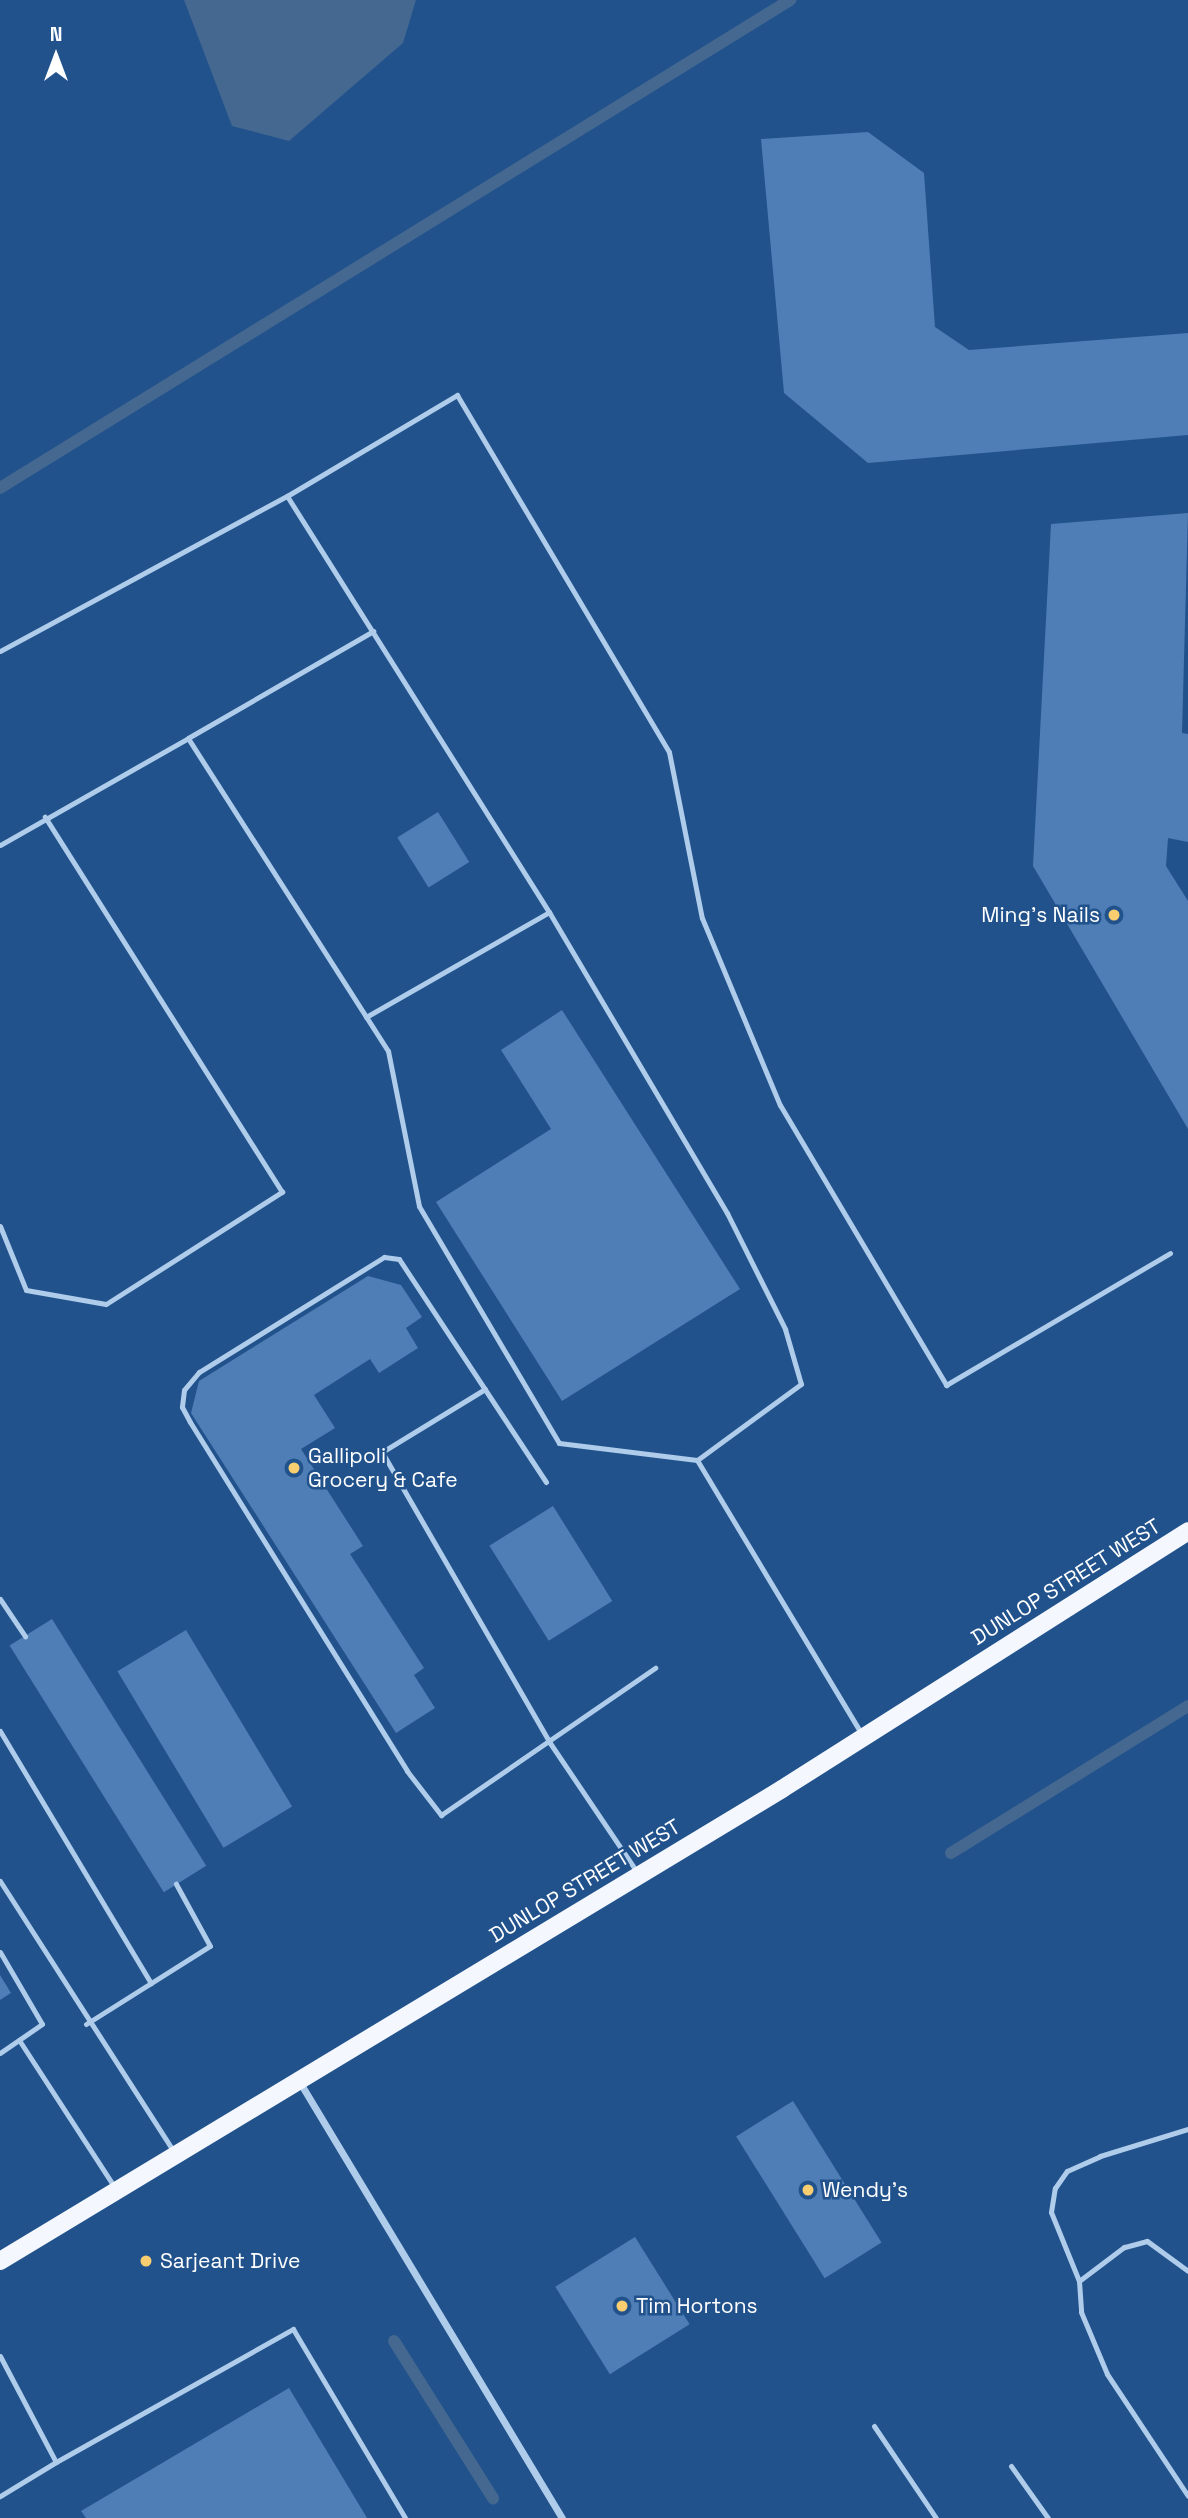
<!DOCTYPE html>
<style>
body{margin:0}
#map{position:relative;width:1188px;height:2518px;overflow:hidden;background:#21528c;font-family:"Space Grotesk",sans-serif}
div>[style]{position:absolute}
.water>*{inset:0;background:#456891}
.stream>*{height:12px;margin:-6px;padding:0 6px;transform-origin:6px;border-radius:6px;background:#456891}
.building>*{inset:0;background:#4e7eb5;transform-origin:0 0}
.service>*{height:5px;margin:-2.5px;padding:0 2.5px;transform-origin:2.5px;border-radius:2.5px;background:#afcceb}
.minor>*{height:7px;margin:-3.5px;padding:0 3.5px;transform-origin:3.5px;border-radius:3.5px;background:#afcceb}
.primary>*{height:18px;margin:-9px;padding:0 9px;transform-origin:9px;border-radius:9px;background:#f4f8fe}
.dots>*{width:19px;height:19px;translate:-50% -50%;box-sizing:border-box;border:4px solid #21528c;border-radius:50%}
span{translate:-50% -50%;white-space:nowrap;text-align:center;line-height:1.15;-webkit-text-stroke:5px #21528c;paint-order:stroke}
.poi-label{font-size:21px;color:#fff}
.right{translate:-100% -50%;text-align:right}
.left{translate:0 -50%;text-align:left}
.street-label{font-size:21px;color:#fff}
.north{position:absolute;left:21px;top:21px;width:70px;height:70px;-webkit-text-stroke:5px #21528c;paint-order:stroke;rotate:0deg;font-size:19px;font-weight:700;line-height:28px;text-align:center;color:#fff}
.north::after{content:'';display:block;margin:auto;width:24px;height:32px;background:#fff;clip-path:polygon(50% 0,100% 100%,50% 72%,0 100%)}
</style>
<div id="map">
<div class="water">
<div style="clip-path:polygon(184px 0,416px 0,403px 43px,289px 141px,232px 126px)"></div>
</div>
<div class="stream">
<div style="left:0;top:488px;width:929px;rotate:-31.7deg"></div>
<div style="left:951px;top:1853px;width:279px;rotate:-31.8deg"></div>
<div style="left:394px;top:2341px;width:186px;rotate:57.8deg"></div>
</div>
<div class="building">
<div style="clip-path:polygon(868px 132px,924px 173px,935px 327px,969px 350px,1188px 333px,1188px 435px,868px 463px,784px 393px,761px 139px)"></div>
<div style="clip-path:polygon(1188px 513px,1182px 733px,1188px 734px,1188px 842px,1168px 838px,1166px 866px,1188px 901px,1188px 1129px,1033px 866px,1051px 524px)"></div>
<div style="left:438px;top:812px;width:59px;height:48px;rotate:58deg"></div>
<div style="clip-path:polygon(562px 1010px,740px 1289px,562px 1401px,436px 1202px,551px 1129px,501px 1050px)"></div>
<div style="clip-path:polygon(368px 1276px,401px 1285px,422px 1317px,406px 1328px,418px 1348px,379px 1373px,370px 1359px,314px 1395px,335px 1428px,301px 1449px,363px 1546px,350px 1554px,424px 1668px,414px 1675px,435px 1708px,396px 1733px,191px 1413px,199px 1381px)"></div>
<div style="left:553px;top:1506px;width:112px;height:75px;rotate:58deg"></div>
<div style="left:52px;top:1619px;width:291px;height:50px;rotate:58deg"></div>
<div style="left:186px;top:1630px;width:206px;height:80px;rotate:59deg"></div>
<div style="clip-path:polygon(0 1975px,11px 1993px,0 2000px)"></div>
<div style="left:793px;top:2101px;width:167px;height:67px;rotate:58deg"></div>
<div style="left:635px;top:2237px;width:103px;height:94px;rotate:58deg"></div>
<div style="clip-path:polygon(289px 2388px,367px 2518px,86px 2518px,81px 2511px)"></div>
</div>
<div class="service">
<div style="left:287px;top:496px;width:198px;rotate:-30.7deg"></div>
<div style="left:457px;top:395px;width:415px;rotate:59.3deg"></div>
<div style="left:669px;top:752px;width:169px;rotate:78.8deg"></div>
<div style="left:702px;top:918px;width:203px;rotate:67.4deg"></div>
<div style="left:780px;top:1105px;width:326px;rotate:59.3deg"></div>
<div style="left:946px;top:1385px;width:260px;rotate:-30.5deg"></div>
<div style="left:0;top:651px;width:326px;rotate:-28.4deg"></div>
<div style="left:287px;top:496px;width:492px;rotate:57.8deg"></div>
<div style="left:549px;top:912px;width:350px;rotate:59.4deg"></div>
<div style="left:727px;top:1213px;width:130px;rotate:63.4deg"></div>
<div style="left:785px;top:1329px;width:57px;rotate:73.8deg"></div>
<div style="left:801px;top:1384px;width:129px;rotate:143.8deg"></div>
<div style="left:697px;top:1460px;width:139px;rotate:-173deg"></div>
<div style="left:559px;top:1443px;width:275px;rotate:-120.6deg"></div>
<div style="left:419px;top:1206px;width:158px;rotate:-101.3deg"></div>
<div style="left:388px;top:1051px;width:371px;rotate:-122.6deg"></div>
<div style="left:188px;top:738px;width:214px;rotate:-30deg"></div>
<div style="left:0;top:845px;width:216px;rotate:-29.6deg"></div>
<div style="left:366px;top:1017px;width:211px;rotate:-29.8deg"></div>
<div style="left:0;top:1226px;width:69px;rotate:67.9deg"></div>
<div style="left:26px;top:1290px;width:81px;rotate:9.9deg"></div>
<div style="left:106px;top:1304px;width:209px;rotate:-32.5deg"></div>
<div style="left:282px;top:1192px;width:444px;rotate:-122.3deg"></div>
<div style="left:485px;top:1389px;width:121px;rotate:148.5deg"></div>
<div style="left:382px;top:1452px;width:336px;rotate:60deg"></div>
<div style="left:550px;top:1743px;width:156px;rotate:56deg"></div>
<div style="left:697px;top:1460px;width:321px;rotate:59deg"></div>
<div style="left:546px;top:1482px;width:267px;rotate:-123.4deg"></div>
<div style="left:399px;top:1259px;width:15px;rotate:-172deg"></div>
<div style="left:384px;top:1257px;width:218px;rotate:148.1deg"></div>
<div style="left:199px;top:1372px;width:23px;rotate:130deg"></div>
<div style="left:184px;top:1390px;width:17px;rotate:97deg"></div>
<div style="left:182px;top:1407px;width:17px;rotate:62deg"></div>
<div style="left:190px;top:1422px;width:411px;rotate:58.1deg"></div>
<div style="left:407px;top:1771px;width:56px;rotate:52.3deg"></div>
<div style="left:441px;top:1815px;width:260px;rotate:-34.5deg"></div>
<div style="left:0;top:1599px;width:45px;rotate:56deg"></div>
<div style="left:0;top:1731px;width:294px;rotate:59.1deg"></div>
<div style="left:0;top:1881px;width:322px;rotate:57.3deg"></div>
<div style="left:0;top:1952px;width:83px;rotate:59.7deg"></div>
<div style="left:42px;top:2024px;width:51px;rotate:145.4deg"></div>
<div style="left:86px;top:2024px;width:146px;rotate:-32.2deg"></div>
<div style="left:210px;top:1946px;width:71px;rotate:-118.7deg"></div>
<div style="left:19px;top:2040px;width:176px;rotate:57deg"></div>
<div style="left:1188px;top:2271px;width:51px;rotate:-143.8deg"></div>
<div style="left:1147px;top:2241px;width:24px;rotate:165deg"></div>
<div style="left:1124px;top:2247px;width:56px;rotate:142.9deg"></div>
<div style="left:1079px;top:2281px;width:31px;rotate:86deg"></div>
<div style="left:1081px;top:2312px;width:67px;rotate:67.2deg"></div>
<div style="left:1107px;top:2374px;width:146px;rotate:56.4deg"></div>
<div style="left:1079px;top:2281px;width:74px;rotate:-112.1deg"></div>
<div style="left:1051px;top:2212px;width:24px;rotate:-81deg"></div>
<div style="left:1055px;top:2188px;width:21px;rotate:-55deg"></div>
<div style="left:1067px;top:2171px;width:36px;rotate:-24deg"></div>
<div style="left:1100px;top:2156px;width:92px;rotate:-17.1deg"></div>
<div style="left:0;top:2356px;width:120px;rotate:62.2deg"></div>
<div style="left:56px;top:2462px;width:66px;rotate:148.7deg"></div>
<div style="left:874px;top:2426px;width:111px;rotate:56deg"></div>
<div style="left:56px;top:2462px;width:272px;rotate:-29.3deg"></div>
<div style="left:293px;top:2329px;width:220px;rotate:59.3deg"></div>
<div style="left:1011px;top:2466px;width:64px;rotate:54.6deg"></div>
</div>
<div class="minor">
<div style="left:299px;top:2081px;width:510px;rotate:58.96deg"></div>
</div>
<div class="primary">
<div style="left:0;top:2261px;width:913px;rotate:-31.11deg"></div>
<div style="left:782px;top:1789px;width:481px;rotate:-32.4deg"></div>
</div>
<div class="dots">
<div style="left:1114px;top:915px;background:#f8ce71"></div>
<div style="left:294px;top:1468px;background:#f8ce71"></div>
<div style="left:808px;top:2190px;background:#f8ce71"></div>
<div style="left:146px;top:2261px;background:#f8ce71"></div>
<div style="left:622px;top:2306px;background:#f8ce71"></div>
</div>
<div class="poi-label">
<span class="right" style="left:1100px;top:915px">Ming's Nails</span>
<span class="left" style="left:308px;top:1468px">Gallipoli<br>Grocery &amp; Cafe</span>
<span class="left" style="left:822px;top:2190px">Wendy's</span>
<span class="left" style="left:160px;top:2261px">Sarjeant Drive</span>
<span class="left" style="left:636px;top:2306px">Tim Hortons</span>
</div>
<div class="street-label">
<span style="left:1066px;top:1582px;rotate:-32deg">DUNLOP STREET WEST</span>
<span style="left:585px;top:1881px;rotate:-31deg">DUNLOP STREET WEST</span>
</div>
<div class="north">N</div>
</div>
